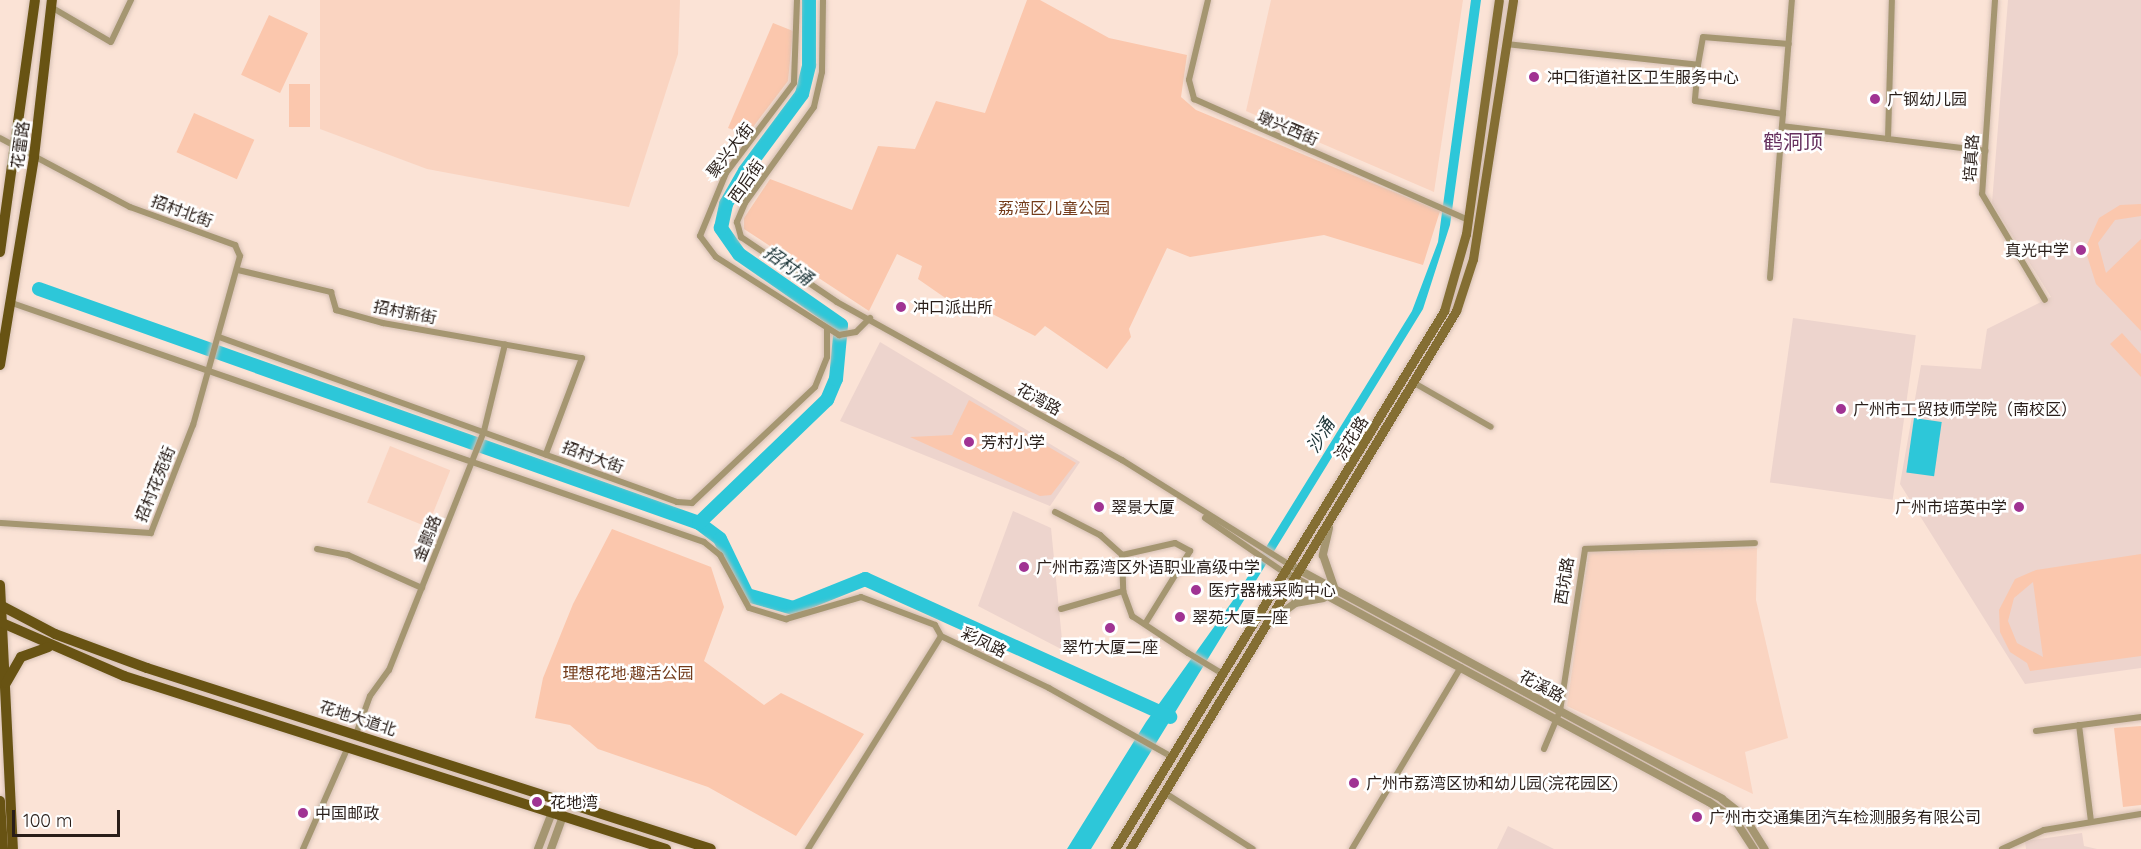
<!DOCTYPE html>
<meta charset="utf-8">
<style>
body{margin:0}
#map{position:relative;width:2141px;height:849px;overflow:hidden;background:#fbe3d6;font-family:Quicksand,"Noto Sans SC",sans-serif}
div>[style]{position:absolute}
.built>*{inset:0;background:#fad4c1;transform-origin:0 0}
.education>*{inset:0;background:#edd4cd;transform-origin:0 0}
.green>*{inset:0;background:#fbc7ad;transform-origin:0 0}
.water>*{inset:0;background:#2dc7d9;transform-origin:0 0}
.river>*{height:14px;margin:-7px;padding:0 7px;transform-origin:7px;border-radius:7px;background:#2dc7d9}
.roads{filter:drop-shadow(0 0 2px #d5c0b4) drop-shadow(0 0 2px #d5c0b4)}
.minor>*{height:6px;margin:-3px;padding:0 3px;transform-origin:3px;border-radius:3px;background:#a59671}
.tertiary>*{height:8px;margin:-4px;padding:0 4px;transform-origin:4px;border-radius:4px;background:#a59671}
.secondary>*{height:9px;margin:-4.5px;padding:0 4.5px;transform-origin:4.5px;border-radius:4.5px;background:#846e33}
.primary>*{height:10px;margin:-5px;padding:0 5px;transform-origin:5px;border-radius:5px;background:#685313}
.dots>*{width:16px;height:16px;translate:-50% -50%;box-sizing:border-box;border:3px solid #fff;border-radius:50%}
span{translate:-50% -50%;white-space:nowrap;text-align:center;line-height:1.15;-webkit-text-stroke:5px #fff;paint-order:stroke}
.poi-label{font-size:16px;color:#291e19}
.left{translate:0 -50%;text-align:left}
.right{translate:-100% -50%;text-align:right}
.street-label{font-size:16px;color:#291e19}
.park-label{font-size:16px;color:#743c1b}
.water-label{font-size:18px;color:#1b3336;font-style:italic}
.quarter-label{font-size:20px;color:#66305e}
.scale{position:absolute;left:12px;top:810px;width:108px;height:27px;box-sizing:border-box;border:3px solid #291e19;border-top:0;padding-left:8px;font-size:18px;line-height:21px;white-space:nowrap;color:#291e19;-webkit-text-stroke:4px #fff;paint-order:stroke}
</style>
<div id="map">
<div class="built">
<div style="clip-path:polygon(320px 0,680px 0,678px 54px,629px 207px,427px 169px,320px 129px)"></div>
<div style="clip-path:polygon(1271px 0,1463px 0,1434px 192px,1246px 111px)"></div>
<div style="left:390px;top:446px;width:65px;height:61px;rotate:22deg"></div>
<div style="clip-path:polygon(1757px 548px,1756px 600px,1788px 738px,1745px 752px,1753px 794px,1567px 706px,1589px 551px)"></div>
</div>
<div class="education">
<div style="clip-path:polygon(2008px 0,2141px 0,2141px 668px,2025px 684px,1900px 484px,1921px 365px,1981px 369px,1987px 329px,2051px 297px,1992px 203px)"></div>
<div style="left:1793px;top:318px;width:124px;height:166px;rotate:8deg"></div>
<div style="clip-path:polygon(880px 342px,1080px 462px,1050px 506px,840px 421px)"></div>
<div style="clip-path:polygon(1013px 511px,1051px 528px,1063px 650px,978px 606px)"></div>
<div style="clip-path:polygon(1508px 826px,1554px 849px,1497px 849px)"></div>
<div style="clip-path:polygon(2082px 833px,2084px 846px,2097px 849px,2026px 849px,2025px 841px)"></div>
</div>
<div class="green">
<div style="clip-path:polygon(1027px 0,1040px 0,1109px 38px,1187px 55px,1181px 97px,1196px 110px,1440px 211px,1423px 265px,1324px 235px,1190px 257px,1167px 248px,1129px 329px,1131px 337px,1107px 369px,1045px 326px,1035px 336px,975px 305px,967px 313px,918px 279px,922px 266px,897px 254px,869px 311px,744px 229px,744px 218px,770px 179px,852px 210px,878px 146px,915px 149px,936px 101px,985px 113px)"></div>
<div style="left:269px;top:15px;width:43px;height:66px;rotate:25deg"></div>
<div style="clip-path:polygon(773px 23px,793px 31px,788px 81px,747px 135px,728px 128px)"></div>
<div style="left:289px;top:84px;width:21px;height:43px"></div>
<div style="left:194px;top:113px;width:66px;height:43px;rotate:24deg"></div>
<div style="clip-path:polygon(2141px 204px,2141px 216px,2115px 220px,2098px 243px,2106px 273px,2141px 239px,2141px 331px,2096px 284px,2085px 249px,2099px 218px,2120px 205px)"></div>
<div style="clip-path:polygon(2122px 333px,2141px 354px,2141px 377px,2110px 344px)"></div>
<div style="clip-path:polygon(969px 400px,1076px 463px,1051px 495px,1040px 496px,910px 437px,952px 435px)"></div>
<div style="clip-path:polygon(612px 529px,711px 567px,724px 607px,704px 661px,764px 705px,781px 693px,864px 734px,796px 836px,708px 787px,598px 749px,570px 725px,535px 718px,543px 678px,573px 604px)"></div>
<div style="clip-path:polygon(evenodd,2141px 554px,2141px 656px,2030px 671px,2027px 663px,2010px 652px,2000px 632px,1999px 610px,2015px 579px,2036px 570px,2141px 554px,2033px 582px,2043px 657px,2017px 643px,2008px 621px,2014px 598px,2033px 582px)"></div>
<div style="clip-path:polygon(2141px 726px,2141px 805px,2123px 807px,2114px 728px)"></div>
</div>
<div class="water">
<div style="clip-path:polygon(1471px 0,1481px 0,1450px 225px,1423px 309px,1091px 849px,1067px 849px,1146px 722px,1234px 599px,1412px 311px,1438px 242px)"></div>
<div style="left:1914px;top:418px;width:28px;height:55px;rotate:8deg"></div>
</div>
<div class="river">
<div style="left:39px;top:289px;width:700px;rotate:19.52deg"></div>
<div style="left:699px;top:523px;width:26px;rotate:37deg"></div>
<div style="left:720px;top:539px;width:62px;rotate:64.3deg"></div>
<div style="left:747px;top:595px;width:48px;rotate:15.8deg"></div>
<div style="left:793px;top:608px;width:78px;rotate:-21.9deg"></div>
<div style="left:865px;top:579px;width:335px;rotate:24.3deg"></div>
<div style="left:699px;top:523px;width:178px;rotate:-43.9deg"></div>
<div style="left:827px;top:400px;width:23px;rotate:-67deg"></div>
<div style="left:836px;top:379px;width:54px;rotate:-84.7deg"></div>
<div style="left:841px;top:325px;width:124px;rotate:-145.2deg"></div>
<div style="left:739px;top:254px;width:32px;rotate:-125deg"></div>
<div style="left:721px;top:228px;width:25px;rotate:-78deg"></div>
<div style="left:726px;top:204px;width:38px;rotate:-60deg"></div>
<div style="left:745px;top:171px;width:96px;rotate:-53.5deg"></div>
<div style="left:802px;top:94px;width:30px;rotate:-76deg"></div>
<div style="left:809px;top:65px;width:65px;rotate:-90deg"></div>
</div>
<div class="roads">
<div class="minor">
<div style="left:797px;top:0;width:83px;rotate:92.1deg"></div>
<div style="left:794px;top:83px;width:113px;rotate:127.1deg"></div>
<div style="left:726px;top:173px;width:68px;rotate:112.4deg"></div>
<div style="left:700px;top:236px;width:26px;rotate:53deg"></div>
<div style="left:716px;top:257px;width:146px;rotate:32.4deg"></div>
<div style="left:839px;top:335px;width:17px;rotate:-10deg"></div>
<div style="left:856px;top:332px;width:20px;rotate:-45deg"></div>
<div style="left:823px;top:0;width:72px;rotate:90.8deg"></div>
<div style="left:822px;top:72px;width:36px;rotate:103deg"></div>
<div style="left:814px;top:107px;width:118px;rotate:125.7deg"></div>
<div style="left:745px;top:203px;width:21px;rotate:113deg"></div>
<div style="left:737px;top:222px;width:16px;rotate:75deg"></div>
<div style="left:741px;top:237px;width:116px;rotate:34.1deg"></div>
<div style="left:837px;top:302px;width:326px;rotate:29deg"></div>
<div style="left:1122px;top:460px;width:198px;rotate:32deg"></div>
<div style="left:1208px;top:0;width:82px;rotate:103.4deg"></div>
<div style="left:1189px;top:80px;width:20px;rotate:75deg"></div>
<div style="left:1194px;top:99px;width:300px;rotate:23.8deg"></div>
<div style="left:1995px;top:0;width:194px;rotate:93.8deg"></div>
<div style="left:1982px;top:194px;width:123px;rotate:59.3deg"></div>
<div style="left:51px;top:7px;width:69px;rotate:30.3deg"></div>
<div style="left:111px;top:42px;width:47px;rotate:-64.5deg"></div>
<div style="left:1506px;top:44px;width:193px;rotate:6.2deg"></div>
<div style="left:1698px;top:65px;width:28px;rotate:-80deg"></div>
<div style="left:1703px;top:37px;width:86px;rotate:4.7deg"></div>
<div style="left:1698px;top:65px;width:36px;rotate:95deg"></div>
<div style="left:1695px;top:101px;width:89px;rotate:8.4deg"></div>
<div style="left:1782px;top:126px;width:205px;rotate:7deg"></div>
<div style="left:0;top:138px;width:147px;rotate:28deg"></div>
<div style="left:130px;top:207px;width:112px;rotate:19.9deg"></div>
<div style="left:235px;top:245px;width:12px;rotate:66deg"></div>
<div style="left:240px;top:256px;width:175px;rotate:105.5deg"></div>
<div style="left:193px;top:425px;width:116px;rotate:111.3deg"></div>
<div style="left:151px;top:533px;width:151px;rotate:-176.2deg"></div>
<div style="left:1888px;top:139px;width:139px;rotate:-88.4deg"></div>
<div style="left:238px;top:270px;width:96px;rotate:13.3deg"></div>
<div style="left:331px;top:292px;width:19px;rotate:74deg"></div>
<div style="left:336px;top:310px;width:49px;rotate:15.5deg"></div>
<div style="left:383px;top:323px;width:202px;rotate:10deg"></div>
<div style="left:582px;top:358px;width:103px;rotate:110.6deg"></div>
<div style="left:1770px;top:278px;width:279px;rotate:-85.5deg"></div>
<div style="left:9px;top:302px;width:735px;rotate:19.05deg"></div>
<div style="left:704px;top:542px;width:21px;rotate:39deg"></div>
<div style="left:720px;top:555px;width:60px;rotate:61.3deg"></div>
<div style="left:749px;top:608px;width:39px;rotate:17deg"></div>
<div style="left:786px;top:619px;width:78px;rotate:-16.3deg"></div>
<div style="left:861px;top:597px;width:79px;rotate:20.7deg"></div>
<div style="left:935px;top:625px;width:13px;rotate:61deg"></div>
<div style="left:219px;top:337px;width:487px;rotate:19.8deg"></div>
<div style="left:677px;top:502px;width:15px;rotate:4deg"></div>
<div style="left:692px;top:503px;width:169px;rotate:-43.3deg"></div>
<div style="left:815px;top:387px;width:32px;rotate:-68deg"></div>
<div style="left:827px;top:357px;width:28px;rotate:-90deg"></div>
<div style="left:1416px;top:384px;width:86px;rotate:29.8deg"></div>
<div style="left:1055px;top:512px;width:51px;rotate:27.1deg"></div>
<div style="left:1100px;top:535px;width:30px;rotate:42deg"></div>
<div style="left:1205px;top:518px;width:97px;rotate:34.5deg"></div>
<div style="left:317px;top:549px;width:32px;rotate:11deg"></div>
<div style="left:348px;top:555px;width:81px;rotate:24deg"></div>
<div style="left:1061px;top:609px;width:65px;rotate:-16.2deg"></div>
<div style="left:1145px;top:624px;width:86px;rotate:-58.3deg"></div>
<div style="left:1190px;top:551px;width:17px;rotate:-152deg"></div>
<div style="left:1175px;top:543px;width:54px;rotate:167.2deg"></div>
<div style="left:1122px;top:555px;width:36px;rotate:88deg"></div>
<div style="left:1123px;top:591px;width:27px;rotate:70deg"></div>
<div style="left:1132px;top:616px;width:67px;rotate:33.5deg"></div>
<div style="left:1188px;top:653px;width:41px;rotate:31deg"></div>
<div style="left:2079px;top:725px;width:97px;rotate:82.9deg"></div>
<div style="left:2036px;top:731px;width:106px;rotate:-7.6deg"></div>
<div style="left:356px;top:734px;width:40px;rotate:-69.8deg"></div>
<div style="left:370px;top:696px;width:32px;rotate:-54deg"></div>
<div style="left:389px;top:670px;width:257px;rotate:-68.3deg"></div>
<div style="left:484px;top:431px;width:89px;rotate:-76.4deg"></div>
<div style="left:1544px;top:749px;width:41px;rotate:-67.2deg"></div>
<div style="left:1560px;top:711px;width:164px;rotate:-81.2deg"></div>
<div style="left:1585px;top:549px;width:170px;rotate:-2deg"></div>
<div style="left:1165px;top:793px;width:104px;rotate:32.5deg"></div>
<div style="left:303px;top:849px;width:111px;rotate:-66.2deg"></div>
<div style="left:808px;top:849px;width:251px;rotate:-58deg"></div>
<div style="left:941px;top:636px;width:120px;rotate:25.7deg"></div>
<div style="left:1049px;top:688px;width:141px;rotate:29.3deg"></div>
<div style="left:1352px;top:849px;width:212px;rotate:-59.1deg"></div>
<div style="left:2002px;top:849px;width:46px;rotate:-24.3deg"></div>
<div style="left:2044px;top:830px;width:98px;rotate:-9.4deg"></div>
</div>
<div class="tertiary">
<div style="left:1329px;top:528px;width:28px;rotate:103deg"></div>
<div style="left:1323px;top:555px;width:37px;rotate:71deg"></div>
<div style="left:1290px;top:565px;width:491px;rotate:28.4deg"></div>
<div style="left:1722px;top:799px;width:28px;rotate:38deg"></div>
<div style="left:1744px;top:816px;width:39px;rotate:58deg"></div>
<div style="left:1285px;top:573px;width:482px;rotate:28.4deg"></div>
<div style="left:1709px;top:802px;width:32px;rotate:35deg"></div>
<div style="left:1735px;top:820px;width:35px;rotate:57deg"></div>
<div style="left:1272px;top:620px;width:29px;rotate:-36deg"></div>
<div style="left:1295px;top:603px;width:29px;rotate:-10deg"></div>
<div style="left:538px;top:849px;width:40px;rotate:-69deg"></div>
<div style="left:551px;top:849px;width:35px;rotate:-70deg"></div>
</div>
<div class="secondary">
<div style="left:1115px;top:849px;width:631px;rotate:-58.55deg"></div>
<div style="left:1444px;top:311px;width:80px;rotate:-74.1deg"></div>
<div style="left:1466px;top:234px;width:236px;rotate:-82deg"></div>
<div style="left:1130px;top:849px;width:629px;rotate:-58.79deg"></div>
<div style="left:1456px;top:311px;width:55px;rotate:-71.9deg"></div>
<div style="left:1473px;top:259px;width:262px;rotate:-81.2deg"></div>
</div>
<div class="primary">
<div style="left:0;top:252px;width:254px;rotate:-82.1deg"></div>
<div style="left:0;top:365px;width:211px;rotate:-80.7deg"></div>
<div style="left:34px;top:157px;width:158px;rotate:-83.5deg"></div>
<div style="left:0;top:585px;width:264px;rotate:87.2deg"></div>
<div style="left:0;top:605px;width:62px;rotate:27.8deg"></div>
<div style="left:55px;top:634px;width:98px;rotate:20.3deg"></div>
<div style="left:147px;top:668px;width:592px;rotate:17.79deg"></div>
<div style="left:0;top:622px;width:135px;rotate:23.5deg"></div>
<div style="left:124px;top:676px;width:569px;rotate:17.7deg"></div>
<div style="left:6px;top:683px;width:30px;rotate:-60deg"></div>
<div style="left:21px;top:657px;width:29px;rotate:-20deg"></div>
<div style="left:0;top:801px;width:48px;rotate:86.4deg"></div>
</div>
</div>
<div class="dots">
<div style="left:1534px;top:77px;background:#a03393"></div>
<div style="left:1875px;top:99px;background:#a03393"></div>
<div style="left:2081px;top:250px;background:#a03393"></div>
<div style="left:901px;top:307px;background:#a03393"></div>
<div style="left:1841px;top:409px;background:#a03393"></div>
<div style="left:969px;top:442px;background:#a03393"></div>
<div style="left:1099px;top:507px;background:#a03393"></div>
<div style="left:2019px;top:507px;background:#a03393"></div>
<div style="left:1024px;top:567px;background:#a03393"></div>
<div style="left:1196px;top:590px;background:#a03393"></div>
<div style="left:1180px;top:617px;background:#a03393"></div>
<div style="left:1110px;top:628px;background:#a03393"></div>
<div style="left:1354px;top:783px;background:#a03393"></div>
<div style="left:537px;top:802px;background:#a03393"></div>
<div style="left:303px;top:813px;background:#a03393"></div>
<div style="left:1697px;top:817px;background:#a03393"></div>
</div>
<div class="poi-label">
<span class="left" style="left:1547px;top:77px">冲口街道社区卫生服务中心</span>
<span class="left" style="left:1887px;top:99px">广钢幼儿园</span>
<span class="right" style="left:2069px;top:250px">真光中学</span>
<span class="left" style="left:913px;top:307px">冲口派出所</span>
<span class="left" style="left:1853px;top:409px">广州市工贸技师学院（南校区）</span>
<span class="left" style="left:981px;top:442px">芳村小学</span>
<span class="left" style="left:1111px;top:507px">翠景大厦</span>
<span class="right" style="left:2007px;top:507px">广州市培英中学</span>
<span class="left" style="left:1036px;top:567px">广州市荔湾区外语职业高级中学</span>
<span class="left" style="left:1208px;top:590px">医疗器械采购中心</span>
<span class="left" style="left:1192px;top:617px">翠苑大厦一座</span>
<span style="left:1110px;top:647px">翠竹大厦二座</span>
<span class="left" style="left:1366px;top:783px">广州市荔湾区协和幼儿园(浣花园区)</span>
<span class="left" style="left:550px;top:802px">花地湾</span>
<span class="left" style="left:315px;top:813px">中国邮政</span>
<span class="left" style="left:1709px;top:817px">广州市交通集团汽车检测服务有限公司</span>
</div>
<div class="street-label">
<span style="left:1288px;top:128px;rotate:23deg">墩兴西街</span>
<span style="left:20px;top:145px;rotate:-82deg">花蕾路</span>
<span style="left:730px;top:150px;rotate:-52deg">聚兴大街</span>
<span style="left:1971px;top:158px;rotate:-86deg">培真路</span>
<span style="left:746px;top:181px;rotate:-55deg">西后街</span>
<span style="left:182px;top:211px;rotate:20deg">招村北街</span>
<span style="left:405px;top:312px;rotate:11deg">招村新街</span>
<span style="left:1039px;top:399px;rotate:29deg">花湾路</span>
<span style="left:1351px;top:438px;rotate:-58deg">浣花路</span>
<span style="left:593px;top:457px;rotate:20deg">招村大街</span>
<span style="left:155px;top:484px;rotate:-68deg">招村花苑街</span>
<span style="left:427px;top:538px;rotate:-68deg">金鹏路</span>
<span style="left:1564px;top:581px;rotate:-81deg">西坑路</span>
<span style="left:984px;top:642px;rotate:26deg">彩凤路</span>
<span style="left:1542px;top:686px;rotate:28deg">花溪路</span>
<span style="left:358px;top:718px;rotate:18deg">花地大道北</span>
</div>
<div class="park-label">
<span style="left:1054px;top:208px">荔湾区儿童公园</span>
<span style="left:628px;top:673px">理想花地·趣活公园</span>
</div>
<div class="water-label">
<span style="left:788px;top:266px;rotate:35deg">招村涌</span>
<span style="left:1321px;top:436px;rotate:-59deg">沙涌</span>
</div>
<div class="quarter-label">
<span style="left:1793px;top:141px">鹤洞顶</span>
</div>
<div class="scale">100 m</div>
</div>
